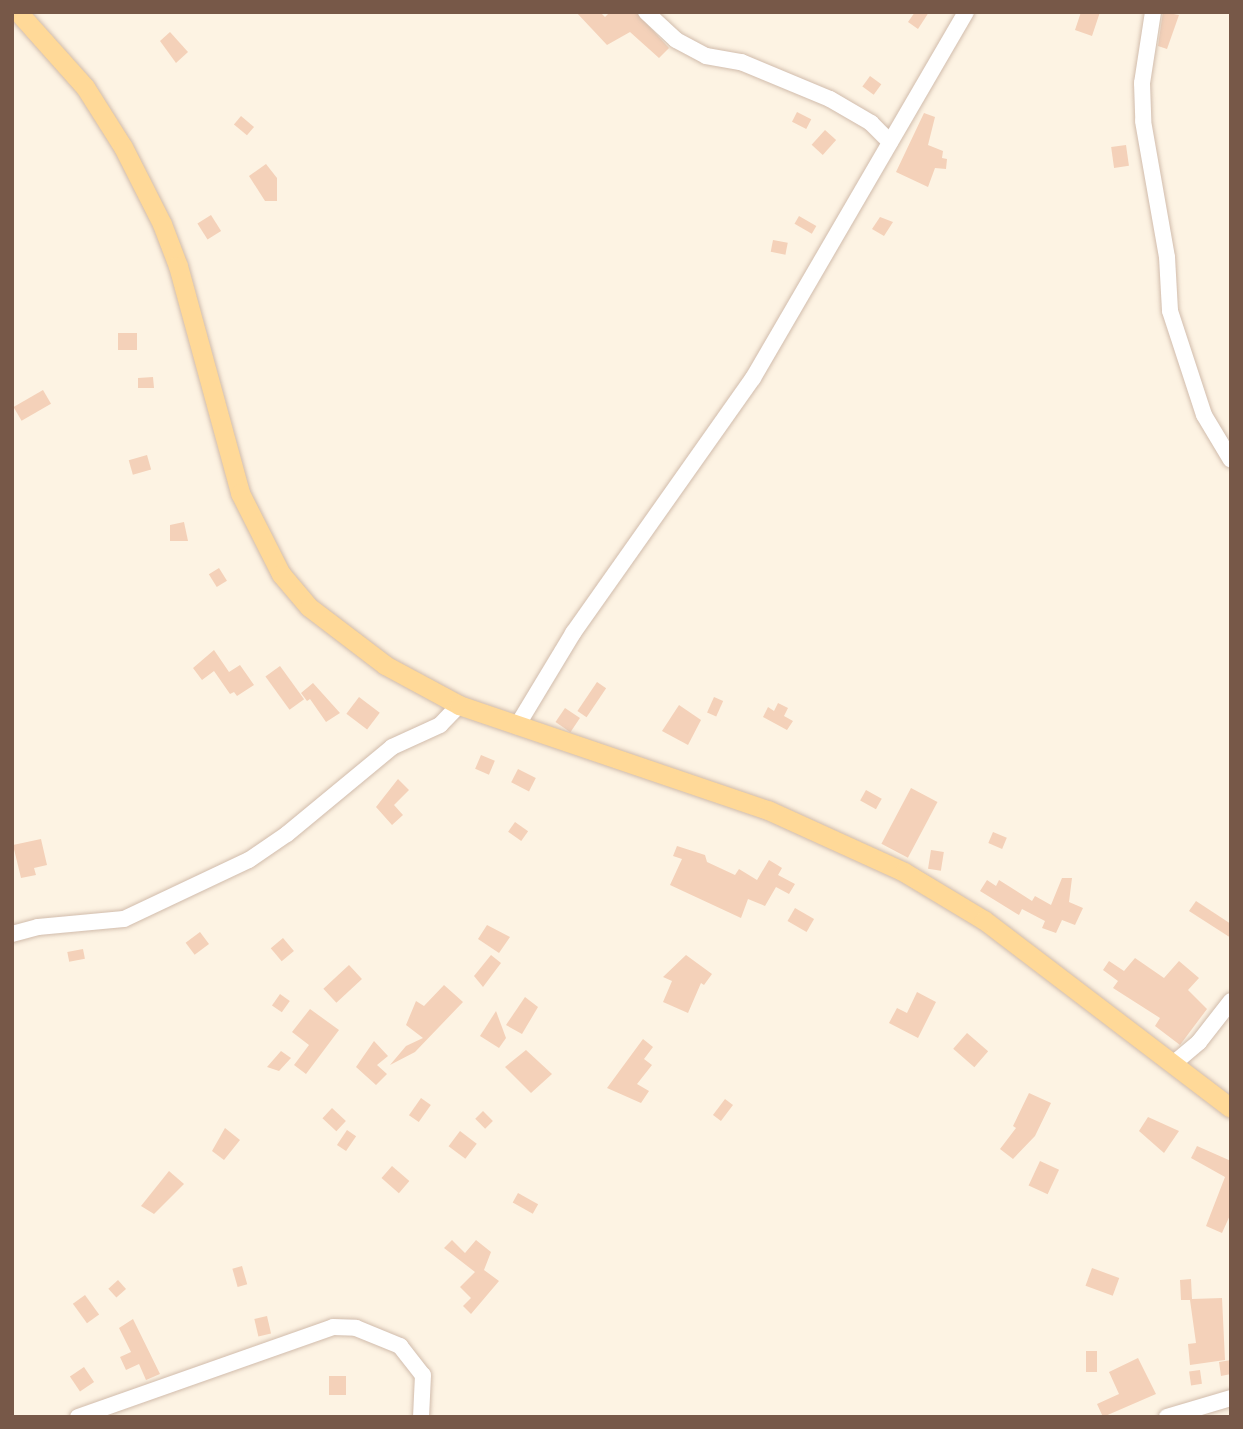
<!DOCTYPE html>
<style>
body{margin:0}
#map{position:relative;width:1243px;height:1429px;overflow:hidden;background:#fdf3e3;font-family:"Fira Sans Condensed",sans-serif}
div>[style]{position:absolute}
.building>*{inset:0;background:#f4d1b9;transform-origin:0 0}
.roads{filter:drop-shadow(0 0 2px #d1bcac) drop-shadow(0 0 2px #d1bcac)}
.minor>*{height:16px;margin:-8px;padding:0 8px;transform-origin:8px;border-radius:8px;background:#fff}
.major>*{height:19px;margin:-9.5px;padding:0 9.5px;transform-origin:9.5px;border-radius:9.5px;background:#ffd998}
span{translate:-50% -50%;white-space:nowrap;text-align:center;line-height:1.15;-webkit-text-stroke:7px #fff7ea;paint-order:stroke}
.frame{position:absolute;inset:0;border:14px solid #775848;pointer-events:none}
</style>
<div id="map">
<div class="building">
<div style="clip-path:polygon(576px 12px,600px 12px,605px 17px,610px 12px,636px 12px,669px 48px,659px 58px,630px 32px,607px 45px)"></div>
<div style="clip-path:polygon(915px 12px,929px 12px,918px 29px,908px 22px)"></div>
<div style="clip-path:polygon(1081px 12px,1100px 12px,1092px 36px,1075px 30px)"></div>
<div style="clip-path:polygon(1163px 12px,1179px 15px,1167px 49px,1158px 46px)"></div>
<div style="clip-path:polygon(170px 32px,188px 52px,176px 63px,160px 41px)"></div>
<div style="left:870px;top:76px;width:14px;height:13px;rotate:36deg"></div>
<div style="left:797px;top:112px;width:16px;height:11px;rotate:27deg"></div>
<div style="clip-path:polygon(924px 113px,935px 117px,928px 145px,943px 151px,942px 158px,947px 159px,946px 169px,935px 168px,928px 187px,896px 172px)"></div>
<div style="left:241px;top:116px;width:17px;height:11px;rotate:40deg"></div>
<div style="left:825px;top:130px;width:15px;height:20px;rotate:42deg"></div>
<div style="left:1126px;top:145px;width:21px;height:15px;rotate:82deg"></div>
<div style="clip-path:polygon(266px 164px,277px 178px,277px 201px,265px 201px,249px 176px)"></div>
<div style="left:211px;top:215px;width:19px;height:16px;rotate:58deg"></div>
<div style="left:799px;top:216px;width:20px;height:9px;rotate:30deg"></div>
<div style="clip-path:polygon(880px 217px,893px 222px,884px 236px,872px 229px)"></div>
<div style="left:773px;top:240px;width:15px;height:12px;rotate:11deg"></div>
<div style="left:118px;top:333px;width:19px;height:17px"></div>
<div style="clip-path:polygon(153px 377px,154px 388px,138px 388px,138px 378px)"></div>
<div style="left:43px;top:390px;width:16px;height:34px;rotate:60deg"></div>
<div style="left:147px;top:455px;width:15px;height:19px;rotate:74deg"></div>
<div style="clip-path:polygon(184px 522px,188px 541px,170px 541px,170px 525px)"></div>
<div style="left:219px;top:568px;width:15px;height:12px;rotate:58deg"></div>
<div style="clip-path:polygon(214px 650px,229px 672px,240px 665px,254px 685px,237px 696px,234px 692px,230px 694px,214px 671px,202px 680px,193px 668px)"></div>
<div style="left:280px;top:666px;width:41px;height:18px;rotate:54deg"></div>
<div style="left:597px;top:682px;width:11px;height:35px;rotate:34deg"></div>
<div style="clip-path:polygon(313px 683px,340px 713px,326px 722px,310px 699px,307px 701px,301px 693px)"></div>
<div style="left:359px;top:697px;width:26px;height:21px;rotate:37deg"></div>
<div style="left:714px;top:697px;width:10px;height:17px;rotate:24deg"></div>
<div style="clip-path:polygon(778px 703px,788px 708px,784px 716px,793px 721px,787px 730px,763px 717px,768px 707px,774px 711px)"></div>
<div style="clip-path:polygon(679px 705px,701px 720px,688px 745px,662px 731px)"></div>
<div style="left:565px;top:708px;width:18px;height:17px;rotate:34deg"></div>
<div style="left:481px;top:755px;width:15px;height:15px;rotate:23deg"></div>
<div style="left:518px;top:769px;width:20px;height:15px;rotate:27deg"></div>
<div style="clip-path:polygon(398px 779px,409px 790px,394px 805px,403px 815px,392px 825px,376px 807px)"></div>
<div style="left:911px;top:788px;width:30px;height:63px;rotate:28deg"></div>
<div style="left:866px;top:790px;width:18px;height:12px;rotate:29deg"></div>
<div style="left:515px;top:822px;width:16px;height:12px;rotate:35deg"></div>
<div style="left:993px;top:832px;width:15px;height:12px;rotate:23deg"></div>
<div style="clip-path:polygon(41px 839px,47px 865px,34px 868px,36px 875px,21px 878px,13px 845px)"></div>
<div style="clip-path:polygon(677px 846px,705px 855px,707px 862px,735px 875px,739px 869px,757px 880px,769px 860px,782px 868px,778px 875px,795px 884px,789px 894px,776px 887px,765px 906px,748px 899px,741px 918px,670px 885px,682px 859px,673px 856px)"></div>
<div style="left:931px;top:850px;width:13px;height:19px;rotate:9deg"></div>
<div style="clip-path:polygon(1062px 878px,1072px 878px,1069px 902px,1083px 908px,1075px 925px,1062px 920px,1056px 933px,1042px 928px,1045px 921px,1022px 909px,1019px 915px,980px 891px,987px 880px,996px 886px,999px 880px,1032px 901px,1035px 896px,1051px 905px)"></div>
<div style="clip-path:polygon(1196px 901px,1231px 924px,1231px 938px,1189px 911px)"></div>
<div style="left:795px;top:908px;width:22px;height:15px;rotate:30deg"></div>
<div style="clip-path:polygon(487px 925px,510px 937px,499px 953px,478px 939px)"></div>
<div style="left:200px;top:932px;width:15px;height:18px;rotate:53deg"></div>
<div style="left:283px;top:938px;width:17px;height:16px;rotate:50deg"></div>
<div style="left:83px;top:949px;width:10px;height:16px;rotate:79deg"></div>
<div style="clip-path:polygon(491px 955px,501px 963px,483px 987px,474px 976px)"></div>
<div style="clip-path:polygon(686px 955px,712px 974px,704px 985px,701px 983px,688px 1013px,663px 1002px,672px 981px,663px 977px)"></div>
<div style="clip-path:polygon(1135px 958px,1164px 978px,1179px 961px,1199px 978px,1188px 990px,1207px 1009px,1180px 1045px,1155px 1026px,1160px 1018px,1113px 988px,1118px 981px,1103px 970px,1109px 961px,1124px 971px)"></div>
<div style="left:349px;top:965px;width:19px;height:35px;rotate:47deg"></div>
<div style="clip-path:polygon(444px 985px,463px 1002px,415px 1052px,390px 1065px,406px 1046px,423px 1038px,406px 1025px,416px 1001px,424px 1006px)"></div>
<div style="clip-path:polygon(917px 992px,936px 1002px,918px 1038px,889px 1023px,897px 1008px,907px 1013px)"></div>
<div style="left:280px;top:994px;width:12px;height:14px;rotate:35deg"></div>
<div style="clip-path:polygon(525px 997px,538px 1007px,522px 1034px,506px 1025px)"></div>
<div style="clip-path:polygon(310px 1009px,339px 1030px,306px 1074px,294px 1065px,309px 1045px,292px 1032px)"></div>
<div style="clip-path:polygon(496px 1011px,506px 1038px,499px 1048px,480px 1036px)"></div>
<div style="left:967px;top:1033px;width:28px;height:21px;rotate:41deg"></div>
<div style="clip-path:polygon(643px 1039px,653px 1047px,644px 1059px,652px 1065px,637px 1084px,649px 1091px,641px 1103px,607px 1088px)"></div>
<div style="clip-path:polygon(374px 1041px,388px 1056px,377px 1065px,387px 1074px,376px 1085px,356px 1067px)"></div>
<div style="clip-path:polygon(526px 1050px,552px 1074px,531px 1093px,505px 1067px)"></div>
<div style="clip-path:polygon(281px 1051px,291px 1058px,279px 1071px,267px 1067px)"></div>
<div style="clip-path:polygon(1029px 1093px,1051px 1103px,1035px 1136px,1013px 1159px,1000px 1149px,1016px 1128px,1013px 1126px)"></div>
<div style="left:421px;top:1098px;width:12px;height:21px;rotate:35deg"></div>
<div style="left:725px;top:1099px;width:10px;height:20px;rotate:37deg"></div>
<div style="left:332px;top:1108px;width:19px;height:14px;rotate:43deg"></div>
<div style="left:483px;top:1111px;width:14px;height:11px;rotate:45deg"></div>
<div style="clip-path:polygon(1148px 1117px,1179px 1131px,1164px 1153px,1139px 1131px)"></div>
<div style="clip-path:polygon(225px 1128px,240px 1140px,224px 1160px,212px 1151px)"></div>
<div style="left:347px;top:1130px;width:11px;height:18px;rotate:34deg"></div>
<div style="left:460px;top:1131px;width:21px;height:19px;rotate:37deg"></div>
<div style="clip-path:polygon(1197px 1146px,1231px 1161px,1231px 1213px,1222px 1233px,1206px 1226px,1225px 1177px,1191px 1158px)"></div>
<div style="left:1040px;top:1161px;width:21px;height:27px;rotate:25deg"></div>
<div style="left:392px;top:1166px;width:23px;height:16px;rotate:41deg"></div>
<div style="clip-path:polygon(169px 1171px,184px 1184px,154px 1214px,141px 1206px)"></div>
<div style="left:518px;top:1193px;width:23px;height:11px;rotate:29deg"></div>
<div style="clip-path:polygon(452px 1240px,465px 1253px,476px 1240px,491px 1252px,484px 1270px,499px 1281px,471px 1314px,463px 1306px,471px 1298px,460px 1287px,475px 1272px,444px 1248px)"></div>
<div style="left:242px;top:1266px;width:19px;height:10px;rotate:74deg"></div>
<div style="left:1092px;top:1268px;width:29px;height:19px;rotate:20deg"></div>
<div style="clip-path:polygon(1191px 1279px,1192px 1299px,1222px 1298px,1225px 1360px,1190px 1365px,1188px 1344px,1196px 1343px,1190px 1300px,1181px 1300px,1180px 1280px)"></div>
<div style="left:118px;top:1280px;width:12px;height:13px;rotate:48deg"></div>
<div style="left:85px;top:1295px;width:24px;height:15px;rotate:54deg"></div>
<div style="left:267px;top:1316px;width:18px;height:13px;rotate:77deg"></div>
<div style="clip-path:polygon(133px 1319px,160px 1374px,146px 1380px,139px 1364px,126px 1370px,120px 1357px,131px 1352px,119px 1328px)"></div>
<div style="left:1086px;top:1351px;width:11px;height:21px"></div>
<div style="clip-path:polygon(1138px 1358px,1156px 1394px,1103px 1417px,1097px 1404px,1119px 1394px,1109px 1372px)"></div>
<div style="clip-path:polygon(1231px 1360px,1231px 1374px,1221px 1376px,1219px 1362px)"></div>
<div style="left:84px;top:1367px;width:18px;height:17px;rotate:56deg"></div>
<div style="left:1200px;top:1370px;width:14px;height:11px;rotate:82deg"></div>
<div style="left:329px;top:1376px;width:17px;height:19px"></div>
</div>
<div class="roads">
<div class="minor">
<div style="left:646px;top:12px;width:41px;rotate:43deg"></div>
<div style="left:676px;top:40px;width:34px;rotate:28deg"></div>
<div style="left:706px;top:56px;width:36px;rotate:10deg"></div>
<div style="left:741px;top:62px;width:96px;rotate:22.6deg"></div>
<div style="left:830px;top:99px;width:48px;rotate:30.3deg"></div>
<div style="left:871px;top:123px;width:27px;rotate:45deg"></div>
<div style="left:1153px;top:12px;width:72px;rotate:98.8deg"></div>
<div style="left:1142px;top:83px;width:38px;rotate:88deg"></div>
<div style="left:1143px;top:121px;width:138px;rotate:80deg"></div>
<div style="left:1167px;top:257px;width:54px;rotate:86.8deg"></div>
<div style="left:1170px;top:311px;width:109px;rotate:71.9deg"></div>
<div style="left:1204px;top:415px;width:52px;rotate:59deg"></div>
<div style="left:517px;top:726px;width:109px;rotate:-58.9deg"></div>
<div style="left:573px;top:633px;width:312px;rotate:-54.8deg"></div>
<div style="left:753px;top:378px;width:423px;rotate:-59.8deg"></div>
<div style="left:12px;top:934px;width:27px;rotate:-15deg"></div>
<div style="left:38px;top:927px;width:86px;rotate:-5.3deg"></div>
<div style="left:124px;top:919px;width:138px;rotate:-25.3deg"></div>
<div style="left:249px;top:860px;width:46px;rotate:-34.4deg"></div>
<div style="left:287px;top:834px;width:136px;rotate:-39.6deg"></div>
<div style="left:392px;top:747px;width:53px;rotate:-24.6deg"></div>
<div style="left:440px;top:725px;width:28px;rotate:-46deg"></div>
<div style="left:1173px;top:1064px;width:34px;rotate:-40deg"></div>
<div style="left:1199px;top:1042px;width:52px;rotate:-52deg"></div>
<div style="left:78px;top:1417px;width:270px;rotate:-19.4deg"></div>
<div style="left:333px;top:1327px;width:23px;rotate:2deg"></div>
<div style="left:356px;top:1328px;width:48px;rotate:22.2deg"></div>
<div style="left:400px;top:1346px;width:37px;rotate:52deg"></div>
<div style="left:423px;top:1375px;width:42px;rotate:92.7deg"></div>
<div style="left:1167px;top:1417px;width:67px;rotate:-16.5deg"></div>
</div>
<div class="major">
<div style="left:18px;top:12px;width:101px;rotate:48.2deg"></div>
<div style="left:85px;top:87px;width:71px;rotate:57.7deg"></div>
<div style="left:123px;top:147px;width:86px;rotate:63.1deg"></div>
<div style="left:162px;top:224px;width:45px;rotate:69.1deg"></div>
<div style="left:178px;top:266px;width:235px;rotate:74.7deg"></div>
<div style="left:240px;top:493px;width:91px;rotate:63.2deg"></div>
<div style="left:281px;top:574px;width:43px;rotate:49.7deg"></div>
<div style="left:309px;top:607px;width:96px;rotate:37.3deg"></div>
<div style="left:385px;top:665px;width:84px;rotate:28.4deg"></div>
<div style="left:459px;top:705px;width:326px;rotate:18.8deg"></div>
<div style="left:768px;top:810px;width:149px;rotate:24.5deg"></div>
<div style="left:904px;top:872px;width:93px;rotate:31deg"></div>
<div style="left:984px;top:920px;width:310px;rotate:37.3deg"></div>
</div>
</div>
<div class="frame"></div>
</div>
